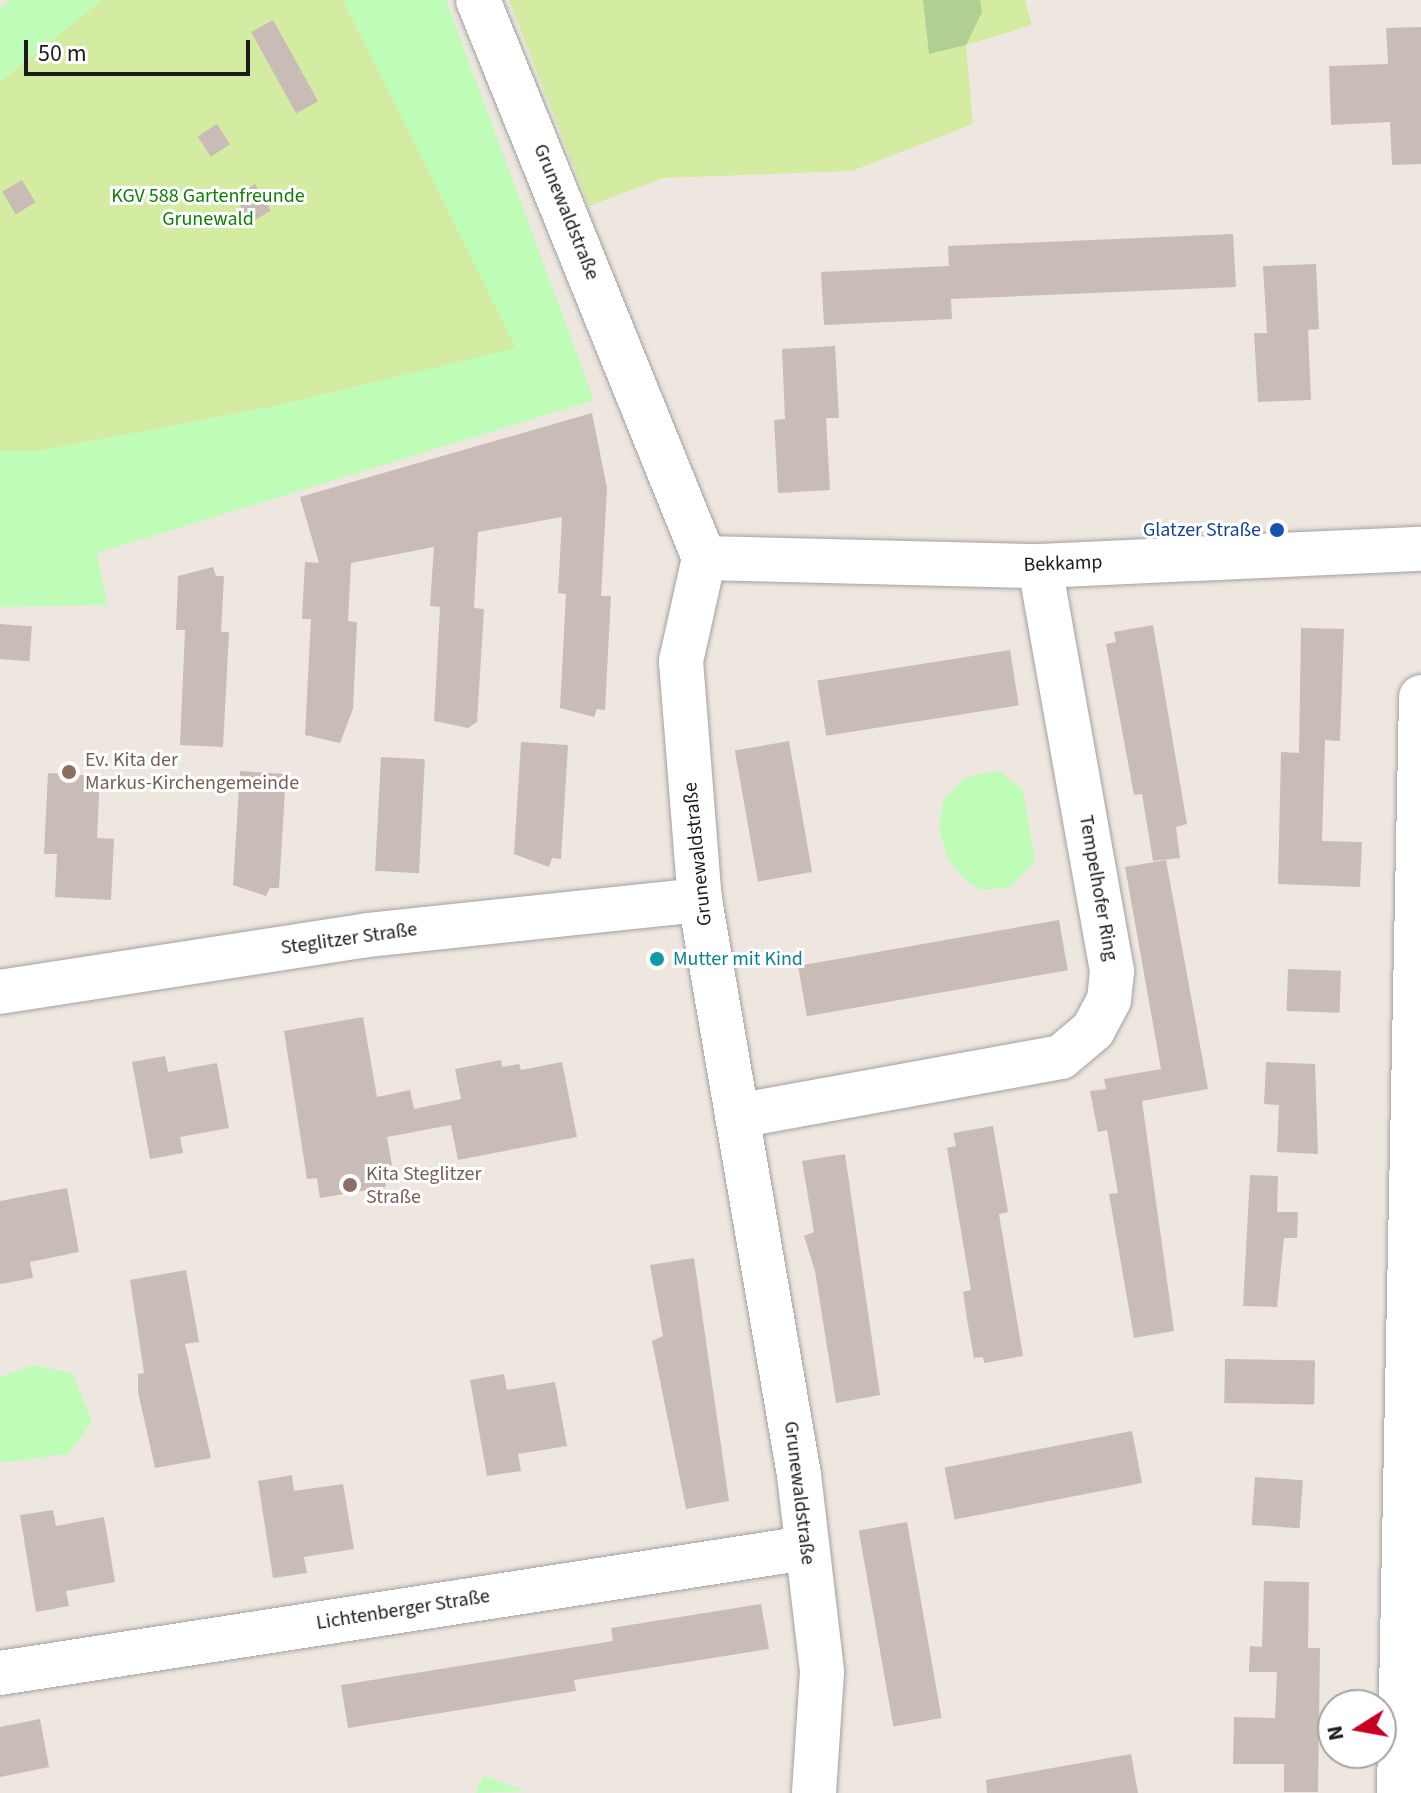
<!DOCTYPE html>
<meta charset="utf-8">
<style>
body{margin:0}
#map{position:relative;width:1421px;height:1793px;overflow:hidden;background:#eee7e0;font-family:"Source Sans 3",sans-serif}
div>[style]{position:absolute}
.grass>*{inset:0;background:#d3eca1}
.forest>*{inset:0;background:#afd092}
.park>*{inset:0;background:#befcb8}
.building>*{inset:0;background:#c9bbb6;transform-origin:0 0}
.roads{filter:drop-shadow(0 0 2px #a2a2a2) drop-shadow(0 0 2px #a2a2a2)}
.minor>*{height:44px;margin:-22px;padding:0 22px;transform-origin:22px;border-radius:22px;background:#fff}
.dots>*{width:22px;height:22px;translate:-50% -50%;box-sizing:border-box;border:4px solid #fff;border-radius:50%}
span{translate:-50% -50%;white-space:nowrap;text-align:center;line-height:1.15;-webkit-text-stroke:6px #fff;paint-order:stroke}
.park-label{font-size:20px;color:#0f7e05}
.street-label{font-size:20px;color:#1b1b1b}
.transit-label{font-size:20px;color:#164399}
.right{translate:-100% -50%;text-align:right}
.education-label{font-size:20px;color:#785e54}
.left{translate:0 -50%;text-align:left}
.culture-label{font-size:20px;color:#0d838f}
.north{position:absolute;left:1317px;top:1689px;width:80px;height:80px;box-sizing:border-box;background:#fff;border:2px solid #a4a4a4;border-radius:50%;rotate:259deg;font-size:22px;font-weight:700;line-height:32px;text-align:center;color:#1b1b1b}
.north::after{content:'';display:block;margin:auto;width:28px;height:36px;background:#c70022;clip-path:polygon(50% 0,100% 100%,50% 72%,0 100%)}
.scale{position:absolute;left:24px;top:40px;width:226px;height:36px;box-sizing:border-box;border:4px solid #1b1b1b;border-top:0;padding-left:10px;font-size:24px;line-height:28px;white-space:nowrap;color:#1b1b1b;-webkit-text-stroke:6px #fff;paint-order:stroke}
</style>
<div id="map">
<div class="grass">
<div style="clip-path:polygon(102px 0,343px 0,517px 348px,271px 407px,39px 451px,0 451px,0 82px)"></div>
<div style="clip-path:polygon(509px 0,923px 0,929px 53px,982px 12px,980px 0,1025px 0,1032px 25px,966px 45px,973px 124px,852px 171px,663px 178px,589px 206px)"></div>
</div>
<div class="forest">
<div style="clip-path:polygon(923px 0,980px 0,982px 12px,966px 45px,929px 54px)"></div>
</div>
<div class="park">
<div style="clip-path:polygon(11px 0,102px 0,0 82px,0 8px)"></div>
<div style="clip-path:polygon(343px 0,446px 0,594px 400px,97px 553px,107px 605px,0 607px,0 451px,39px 451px,271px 407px,516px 348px)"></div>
<div style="clip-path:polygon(999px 771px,1023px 790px,1035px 862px,1010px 887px,982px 890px,967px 882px,947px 858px,939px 827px,944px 799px,966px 777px)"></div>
<div style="clip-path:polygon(33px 1365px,72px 1373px,92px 1421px,69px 1454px,0 1463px,0 1377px)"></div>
<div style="clip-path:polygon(483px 1776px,527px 1791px,476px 1793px)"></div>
</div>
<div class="building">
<div style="left:273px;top:20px;width:93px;height:25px;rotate:61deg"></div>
<div style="clip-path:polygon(1421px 27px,1421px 164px,1392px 165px,1390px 122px,1331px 125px,1329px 66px,1388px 64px,1386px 28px)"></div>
<div style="left:217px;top:124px;width:24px;height:23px;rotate:57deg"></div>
<div style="left:22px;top:180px;width:26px;height:23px;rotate:59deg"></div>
<div style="left:255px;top:184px;width:31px;height:24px;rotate:59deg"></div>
<div style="clip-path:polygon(1233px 234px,1236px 287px,951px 299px,952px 319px,824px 325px,821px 272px,949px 266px,948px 246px)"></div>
<div style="clip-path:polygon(1316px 264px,1319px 329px,1308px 330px,1311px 400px,1258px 402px,1254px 333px,1267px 333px,1263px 266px)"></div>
<div style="clip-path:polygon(835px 346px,839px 418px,826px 418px,830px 490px,778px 493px,774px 420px,785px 419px,782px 349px)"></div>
<div style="clip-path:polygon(592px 413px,607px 488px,601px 596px,611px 596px,605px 710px,597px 709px,594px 717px,560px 708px,566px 594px,558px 593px,562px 517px,478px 532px,474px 608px,484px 609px,477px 722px,468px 728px,434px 721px,440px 607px,430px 606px,434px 547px,351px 563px,348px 621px,357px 622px,353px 709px,340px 743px,305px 735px,311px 619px,302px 619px,305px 562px,319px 563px,300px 497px)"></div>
<div style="clip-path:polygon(213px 567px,216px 576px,224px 576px,221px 632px,229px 632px,223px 747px,180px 745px,185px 630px,176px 630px,178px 576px)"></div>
<div style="left:0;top:624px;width:32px;height:35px;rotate:4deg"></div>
<div style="clip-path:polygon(1153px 625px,1187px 824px,1176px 827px,1180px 858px,1153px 861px,1142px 794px,1134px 795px,1106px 644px,1116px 642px,1114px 632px)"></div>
<div style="clip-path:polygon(1301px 628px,1344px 629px,1340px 741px,1325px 740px,1322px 841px,1362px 842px,1360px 887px,1278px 884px,1281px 752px,1299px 753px)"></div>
<div style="left:1010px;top:650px;width:56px;height:195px;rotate:81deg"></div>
<div style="left:789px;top:741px;width:133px;height:55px;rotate:80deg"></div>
<div style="clip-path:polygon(521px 742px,568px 745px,561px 859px,552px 858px,549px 867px,514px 854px)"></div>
<div style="left:381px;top:757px;width:44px;height:114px;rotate:3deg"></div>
<div style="clip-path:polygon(240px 771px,286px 774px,279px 888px,270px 888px,266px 896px,233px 885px)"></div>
<div style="clip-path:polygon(48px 773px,100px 776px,97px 838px,114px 839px,111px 900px,55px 897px,57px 854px,44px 854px)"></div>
<div style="clip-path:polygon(1166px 860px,1208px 1089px,1142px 1101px,1174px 1331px,1134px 1338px,1109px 1194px,1118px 1193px,1107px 1130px,1098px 1132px,1090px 1091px,1106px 1089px,1104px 1079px,1161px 1069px,1125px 867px)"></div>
<div style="left:1059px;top:920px;width:51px;height:265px;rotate:80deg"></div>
<div style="left:1288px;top:969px;width:53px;height:42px;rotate:2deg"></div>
<div style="clip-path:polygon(363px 1017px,377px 1097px,410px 1090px,414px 1109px,461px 1099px,455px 1069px,501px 1060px,502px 1067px,519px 1064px,521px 1070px,562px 1062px,577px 1137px,458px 1160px,451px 1125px,387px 1137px,392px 1165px,382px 1166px,386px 1187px,320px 1198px,317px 1178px,307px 1179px,284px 1031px)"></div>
<div style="clip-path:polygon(165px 1056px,168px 1072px,217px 1063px,229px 1128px,180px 1137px,183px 1153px,150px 1159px,132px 1062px)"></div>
<div style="clip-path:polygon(1266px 1062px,1315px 1064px,1318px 1154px,1277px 1152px,1279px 1105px,1264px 1104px)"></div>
<div style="clip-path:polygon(993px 1126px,1008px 1212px,999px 1214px,1023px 1356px,984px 1363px,983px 1357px,974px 1358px,967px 1319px,963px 1292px,971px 1290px,947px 1148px,956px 1146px,953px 1133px)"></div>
<div style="clip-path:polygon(845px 1154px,880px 1395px,836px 1403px,815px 1271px,804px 1236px,814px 1232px,802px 1161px)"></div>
<div style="clip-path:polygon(1250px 1175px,1278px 1176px,1277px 1212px,1298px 1212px,1297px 1238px,1284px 1238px,1277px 1307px,1243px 1306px)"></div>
<div style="clip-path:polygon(67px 1188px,79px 1252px,30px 1262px,33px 1278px,0 1284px,0 1201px)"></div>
<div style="clip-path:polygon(694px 1258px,729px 1501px,686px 1509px,652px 1341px,663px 1336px,650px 1265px)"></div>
<div style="clip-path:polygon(186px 1270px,199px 1342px,185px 1344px,211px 1458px,155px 1468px,138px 1392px,138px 1374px,144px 1373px,130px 1280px)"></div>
<div style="left:1225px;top:1359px;width:90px;height:44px;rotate:1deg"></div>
<div style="clip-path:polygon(504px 1374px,507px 1390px,555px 1382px,567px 1446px,518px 1454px,521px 1471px,487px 1476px,470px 1380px)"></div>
<div style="left:1132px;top:1431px;width:53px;height:191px;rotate:79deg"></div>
<div style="clip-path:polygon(292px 1475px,294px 1491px,343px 1484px,354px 1549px,304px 1557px,307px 1573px,273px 1578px,258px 1481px)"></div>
<div style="left:1255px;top:1477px;width:48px;height:48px;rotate:4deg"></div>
<div style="clip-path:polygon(53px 1510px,56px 1526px,104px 1517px,115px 1582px,66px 1591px,69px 1606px,36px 1612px,20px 1515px)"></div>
<div style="left:907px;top:1522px;width:199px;height:49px;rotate:80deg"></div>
<div style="clip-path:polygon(1264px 1581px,1309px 1582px,1308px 1648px,1320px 1648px,1318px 1792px,1284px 1792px,1284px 1764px,1233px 1764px,1234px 1717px,1275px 1718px,1277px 1672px,1249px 1672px,1250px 1646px,1262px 1647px)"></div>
<div style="clip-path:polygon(761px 1604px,769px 1649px,574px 1680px,576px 1691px,348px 1728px,341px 1685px,613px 1641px,611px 1628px)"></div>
<div style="clip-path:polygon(40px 1719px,49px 1767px,0 1777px,0 1727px)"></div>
<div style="clip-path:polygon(1131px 1754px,1138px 1793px,987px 1793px,986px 1780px)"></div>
</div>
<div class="roads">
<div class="minor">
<div style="left:478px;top:0;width:602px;rotate:67.95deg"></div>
<div style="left:704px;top:558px;width:106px;rotate:102.6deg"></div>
<div style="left:681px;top:661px;width:240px;rotate:85.5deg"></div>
<div style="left:700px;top:900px;width:583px;rotate:80.23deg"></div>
<div style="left:799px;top:1475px;width:198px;rotate:83.3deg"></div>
<div style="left:822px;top:1672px;width:121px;rotate:93.8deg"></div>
<div style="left:704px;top:558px;width:336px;rotate:1.4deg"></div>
<div style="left:1040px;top:566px;width:381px;rotate:-2.6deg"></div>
<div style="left:0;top:992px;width:371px;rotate:-8.8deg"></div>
<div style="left:367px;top:935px;width:335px;rotate:-6deg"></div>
<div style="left:737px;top:1116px;width:329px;rotate:-10.3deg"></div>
<div style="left:1061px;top:1057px;width:42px;rotate:-40.2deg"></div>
<div style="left:1093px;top:1030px;width:34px;rotate:-62deg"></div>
<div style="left:1109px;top:1000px;width:29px;rotate:-84deg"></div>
<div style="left:1112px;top:971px;width:411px;rotate:-100.1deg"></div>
<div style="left:0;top:1673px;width:816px;rotate:-8.82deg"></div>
<div style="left:1399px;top:1793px;width:1096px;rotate:-88.85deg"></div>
</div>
</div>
<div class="dots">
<div style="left:1277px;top:530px;background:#1a4fb4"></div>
<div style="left:69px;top:772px;background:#8d6e63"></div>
<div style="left:657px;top:959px;background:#0f9aa8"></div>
<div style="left:350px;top:1185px;background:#8d6e63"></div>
</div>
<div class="park-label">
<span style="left:208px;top:208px">KGV 588 Gartenfreunde<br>Grunewald</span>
</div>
<div class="street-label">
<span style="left:566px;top:212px;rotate:68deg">Grunewaldstraße</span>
<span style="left:1063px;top:564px;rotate:-2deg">Bekkamp</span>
<span style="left:698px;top:854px;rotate:-96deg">Grunewaldstraße</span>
<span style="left:1098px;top:888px;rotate:80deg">Tempelhofer Ring</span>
<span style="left:349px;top:939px;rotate:-8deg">Steglitzer Straße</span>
<span style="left:799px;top:1493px;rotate:83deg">Grunewaldstraße</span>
<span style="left:403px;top:1610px;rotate:-9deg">Lichtenberger Straße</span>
</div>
<div class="transit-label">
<span class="right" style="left:1261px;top:530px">Glatzer Straße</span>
</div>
<div class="education-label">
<span class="left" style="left:85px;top:772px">Ev. Kita der<br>Markus-Kirchengemeinde</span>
<span class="left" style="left:366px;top:1186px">Kita Steglitzer<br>Straße</span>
</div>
<div class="culture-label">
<span class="left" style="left:673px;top:959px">Mutter mit Kind</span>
</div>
<div class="north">N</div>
<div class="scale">50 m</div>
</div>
